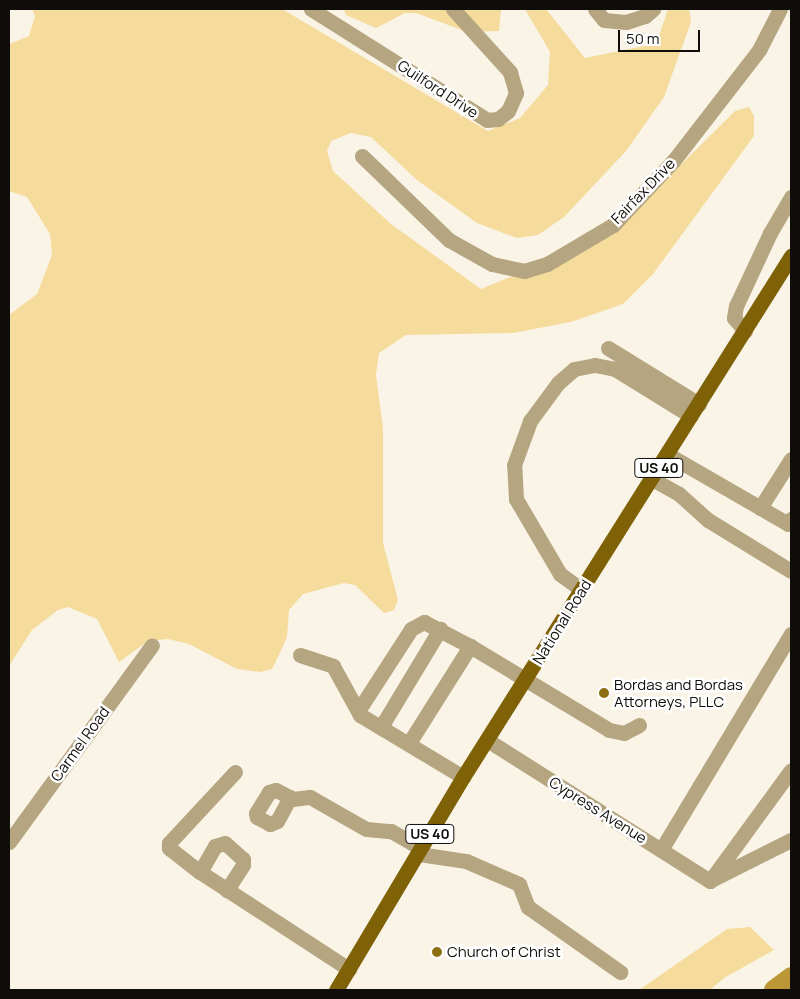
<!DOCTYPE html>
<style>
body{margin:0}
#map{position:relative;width:800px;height:999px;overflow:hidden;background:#faf4e7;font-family:Manrope,sans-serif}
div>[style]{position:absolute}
.green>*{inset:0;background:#f5db9c}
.river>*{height:20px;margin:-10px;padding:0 10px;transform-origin:10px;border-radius:10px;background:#bb9736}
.minor>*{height:15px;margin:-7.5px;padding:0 7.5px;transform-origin:7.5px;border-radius:7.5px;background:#b5a580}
.major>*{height:15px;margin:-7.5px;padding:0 7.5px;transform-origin:7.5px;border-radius:7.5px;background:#7f6207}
.dots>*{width:14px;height:14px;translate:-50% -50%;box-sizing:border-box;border:2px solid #fff;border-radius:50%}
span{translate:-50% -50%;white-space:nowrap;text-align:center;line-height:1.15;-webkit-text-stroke:5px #fff;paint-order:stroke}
.shield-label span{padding:1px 4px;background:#fff;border:1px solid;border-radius:4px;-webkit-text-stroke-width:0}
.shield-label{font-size:14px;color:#0f0d09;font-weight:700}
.street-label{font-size:15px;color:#0f0d09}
.poi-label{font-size:15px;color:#0f0d09}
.left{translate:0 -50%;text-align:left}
.frame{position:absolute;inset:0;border:10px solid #0f0d09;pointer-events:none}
.scale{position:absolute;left:618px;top:30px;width:82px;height:22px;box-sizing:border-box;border:2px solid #0f0d09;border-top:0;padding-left:6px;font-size:15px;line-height:18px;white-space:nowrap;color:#0f0d09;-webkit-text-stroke:4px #fff;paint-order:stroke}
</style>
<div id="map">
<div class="green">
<div style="clip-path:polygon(32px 9px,282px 9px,488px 131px,520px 118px,548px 85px,550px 52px,525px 9px,546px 9px,585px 58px,649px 45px,658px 39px,668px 9px,689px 9px,691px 22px,664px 97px,626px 151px,564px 217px,538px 235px,517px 238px,477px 223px,417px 180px,371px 137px,351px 133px,331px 141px,327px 151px,333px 171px,391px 224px,481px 289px,576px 250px,617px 228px,735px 111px,749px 107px,754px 116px,754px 136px,653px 274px,623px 304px,571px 322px,513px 333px,406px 335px,379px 353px,376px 375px,383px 428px,383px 543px,398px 600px,394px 610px,384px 613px,355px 585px,344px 583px,303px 594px,289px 610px,287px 637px,278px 657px,272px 669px,260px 672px,237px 669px,189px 644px,168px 639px,148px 641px,119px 662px,97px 619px,68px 607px,58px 610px,32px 630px,9px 666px,9px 315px,37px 294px,52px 255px,50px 234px,27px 197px,9px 191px,9px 44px,29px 36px,35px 16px)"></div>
<div style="clip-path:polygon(344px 9px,501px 9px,499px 31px,467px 32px,416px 13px,405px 13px,376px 28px,346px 15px)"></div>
<div style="clip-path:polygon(750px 927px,774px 950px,724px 978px,710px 990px,639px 990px,727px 929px)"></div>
</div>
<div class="river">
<div style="left:774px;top:990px;width:21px;rotate:-37deg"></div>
</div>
<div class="minor">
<div style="left:311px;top:9px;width:208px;rotate:32.2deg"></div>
<div style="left:487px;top:120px;width:11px;rotate:-5deg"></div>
<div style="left:498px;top:119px;width:13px;rotate:-39deg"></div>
<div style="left:508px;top:111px;width:20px;rotate:-66deg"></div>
<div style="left:516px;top:93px;width:22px;rotate:-106deg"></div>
<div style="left:510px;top:72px;width:85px;rotate:-132.1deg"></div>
<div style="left:595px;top:9px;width:14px;rotate:51deg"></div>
<div style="left:604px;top:20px;width:22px;rotate:5deg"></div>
<div style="left:626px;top:22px;width:20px;rotate:-18deg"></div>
<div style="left:645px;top:16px;width:11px;rotate:-41deg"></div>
<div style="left:362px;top:156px;width:121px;rotate:44deg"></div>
<div style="left:449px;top:240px;width:49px;rotate:29.2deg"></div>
<div style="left:492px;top:264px;width:33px;rotate:12deg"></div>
<div style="left:524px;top:271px;width:24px;rotate:-17deg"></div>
<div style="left:547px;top:264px;width:77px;rotate:-30.6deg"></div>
<div style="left:613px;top:225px;width:89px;rotate:-46.8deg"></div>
<div style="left:674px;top:160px;width:139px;rotate:-52.3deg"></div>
<div style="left:759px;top:50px;width:46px;rotate:-62.9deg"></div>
<div style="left:745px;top:331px;width:17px;rotate:-130deg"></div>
<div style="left:734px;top:318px;width:12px;rotate:-81deg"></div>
<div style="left:736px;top:306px;width:81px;rotate:-65deg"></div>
<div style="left:770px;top:233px;width:42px;rotate:-59.7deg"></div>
<div style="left:608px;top:348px;width:107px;rotate:31.6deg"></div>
<div style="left:667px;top:454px;width:140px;rotate:30deg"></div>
<div style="left:788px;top:524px;width:6px;rotate:-59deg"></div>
<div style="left:652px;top:479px;width:31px;rotate:29deg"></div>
<div style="left:679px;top:494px;width:39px;rotate:42deg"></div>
<div style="left:708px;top:520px;width:97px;rotate:31.6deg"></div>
<div style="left:760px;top:508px;width:58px;rotate:-57.7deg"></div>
<div style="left:582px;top:590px;width:27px;rotate:-144deg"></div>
<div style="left:560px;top:574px;width:87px;rotate:-120.4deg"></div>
<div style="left:516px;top:499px;width:34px;rotate:-93deg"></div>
<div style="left:514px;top:465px;width:47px;rotate:-70deg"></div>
<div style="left:530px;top:421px;width:47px;rotate:-53.6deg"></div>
<div style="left:558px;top:383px;width:21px;rotate:-41deg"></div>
<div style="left:574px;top:369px;width:21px;rotate:-11deg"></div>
<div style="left:595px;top:365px;width:20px;rotate:11deg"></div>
<div style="left:615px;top:369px;width:89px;rotate:31.7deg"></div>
<div style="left:300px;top:655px;width:35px;rotate:18deg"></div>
<div style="left:333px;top:666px;width:56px;rotate:61.1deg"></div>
<div style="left:360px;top:715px;width:120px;rotate:31deg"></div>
<div style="left:358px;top:711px;width:98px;rotate:-57.1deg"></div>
<div style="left:411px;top:629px;width:15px;rotate:-28deg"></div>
<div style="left:424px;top:622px;width:52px;rotate:27.6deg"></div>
<div style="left:470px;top:646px;width:162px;rotate:31.1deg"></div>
<div style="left:609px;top:730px;width:15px;rotate:11deg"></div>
<div style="left:624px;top:733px;width:17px;rotate:-28deg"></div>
<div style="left:383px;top:729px;width:7px;rotate:-82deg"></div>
<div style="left:384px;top:722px;width:109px;rotate:-58.9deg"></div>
<div style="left:487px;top:740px;width:264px;rotate:32.3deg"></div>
<div style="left:409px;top:743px;width:115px;rotate:-57.8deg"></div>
<div style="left:235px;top:772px;width:97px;rotate:132.9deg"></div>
<div style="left:169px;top:843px;width:5px;rotate:90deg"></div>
<div style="left:169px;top:848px;width:39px;rotate:38deg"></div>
<div style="left:200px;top:872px;width:178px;rotate:33.1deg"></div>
<div style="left:290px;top:797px;width:27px;rotate:118deg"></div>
<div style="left:277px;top:821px;width:8px;rotate:157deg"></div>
<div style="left:270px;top:824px;width:15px;rotate:-152deg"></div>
<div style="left:257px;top:817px;width:4px;rotate:-104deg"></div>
<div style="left:256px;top:813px;width:25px;rotate:-58deg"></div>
<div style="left:269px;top:792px;width:7px;rotate:-16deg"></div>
<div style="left:276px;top:790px;width:19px;rotate:28deg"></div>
<div style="left:293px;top:799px;width:17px;rotate:-7deg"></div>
<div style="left:310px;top:797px;width:64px;rotate:29.7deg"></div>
<div style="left:366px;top:829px;width:25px;rotate:5deg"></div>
<div style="left:391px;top:831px;width:36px;rotate:30deg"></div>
<div style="left:9px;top:842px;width:243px;rotate:-54deg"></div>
<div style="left:661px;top:850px;width:252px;rotate:-59deg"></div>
<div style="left:419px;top:854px;width:48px;rotate:8.5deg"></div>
<div style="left:466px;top:861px;width:58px;rotate:23.5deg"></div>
<div style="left:519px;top:884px;width:25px;rotate:69deg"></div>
<div style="left:528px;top:907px;width:113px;rotate:35.2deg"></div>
<div style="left:200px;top:872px;width:30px;rotate:-60deg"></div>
<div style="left:215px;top:846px;width:10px;rotate:-17deg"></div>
<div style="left:225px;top:843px;width:24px;rotate:42deg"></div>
<div style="left:243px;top:859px;width:6px;rotate:90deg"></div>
<div style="left:243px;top:865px;width:30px;rotate:123deg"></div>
<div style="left:713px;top:879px;width:87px;rotate:-26.6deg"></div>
<div style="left:710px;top:881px;width:137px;rotate:-53.9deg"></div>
</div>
<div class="major">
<div style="left:336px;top:990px;width:248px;rotate:-59.2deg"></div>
<div style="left:463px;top:777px;width:616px;rotate:-57.81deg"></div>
</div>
<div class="dots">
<div style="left:604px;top:693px;background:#8e6f13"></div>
<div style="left:437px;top:952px;background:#8e6f13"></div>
</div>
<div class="shield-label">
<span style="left:659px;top:468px">US 40</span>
<span style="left:430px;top:834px">US 40</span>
</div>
<div class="street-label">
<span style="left:438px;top:89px;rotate:33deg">Guilford Drive</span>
<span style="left:643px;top:191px;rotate:-46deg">Fairfax Drive</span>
<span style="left:562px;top:622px;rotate:-58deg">National Road</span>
<span style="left:80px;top:744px;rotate:-54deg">Carmel Road</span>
<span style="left:598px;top:810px;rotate:32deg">Cypress Avenue</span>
</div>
<div class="poi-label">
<span class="left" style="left:614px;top:693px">Bordas and Bordas<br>Attorneys, PLLC</span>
<span class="left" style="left:447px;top:952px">Church of Christ</span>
</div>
<div class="frame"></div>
<div class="scale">50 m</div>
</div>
